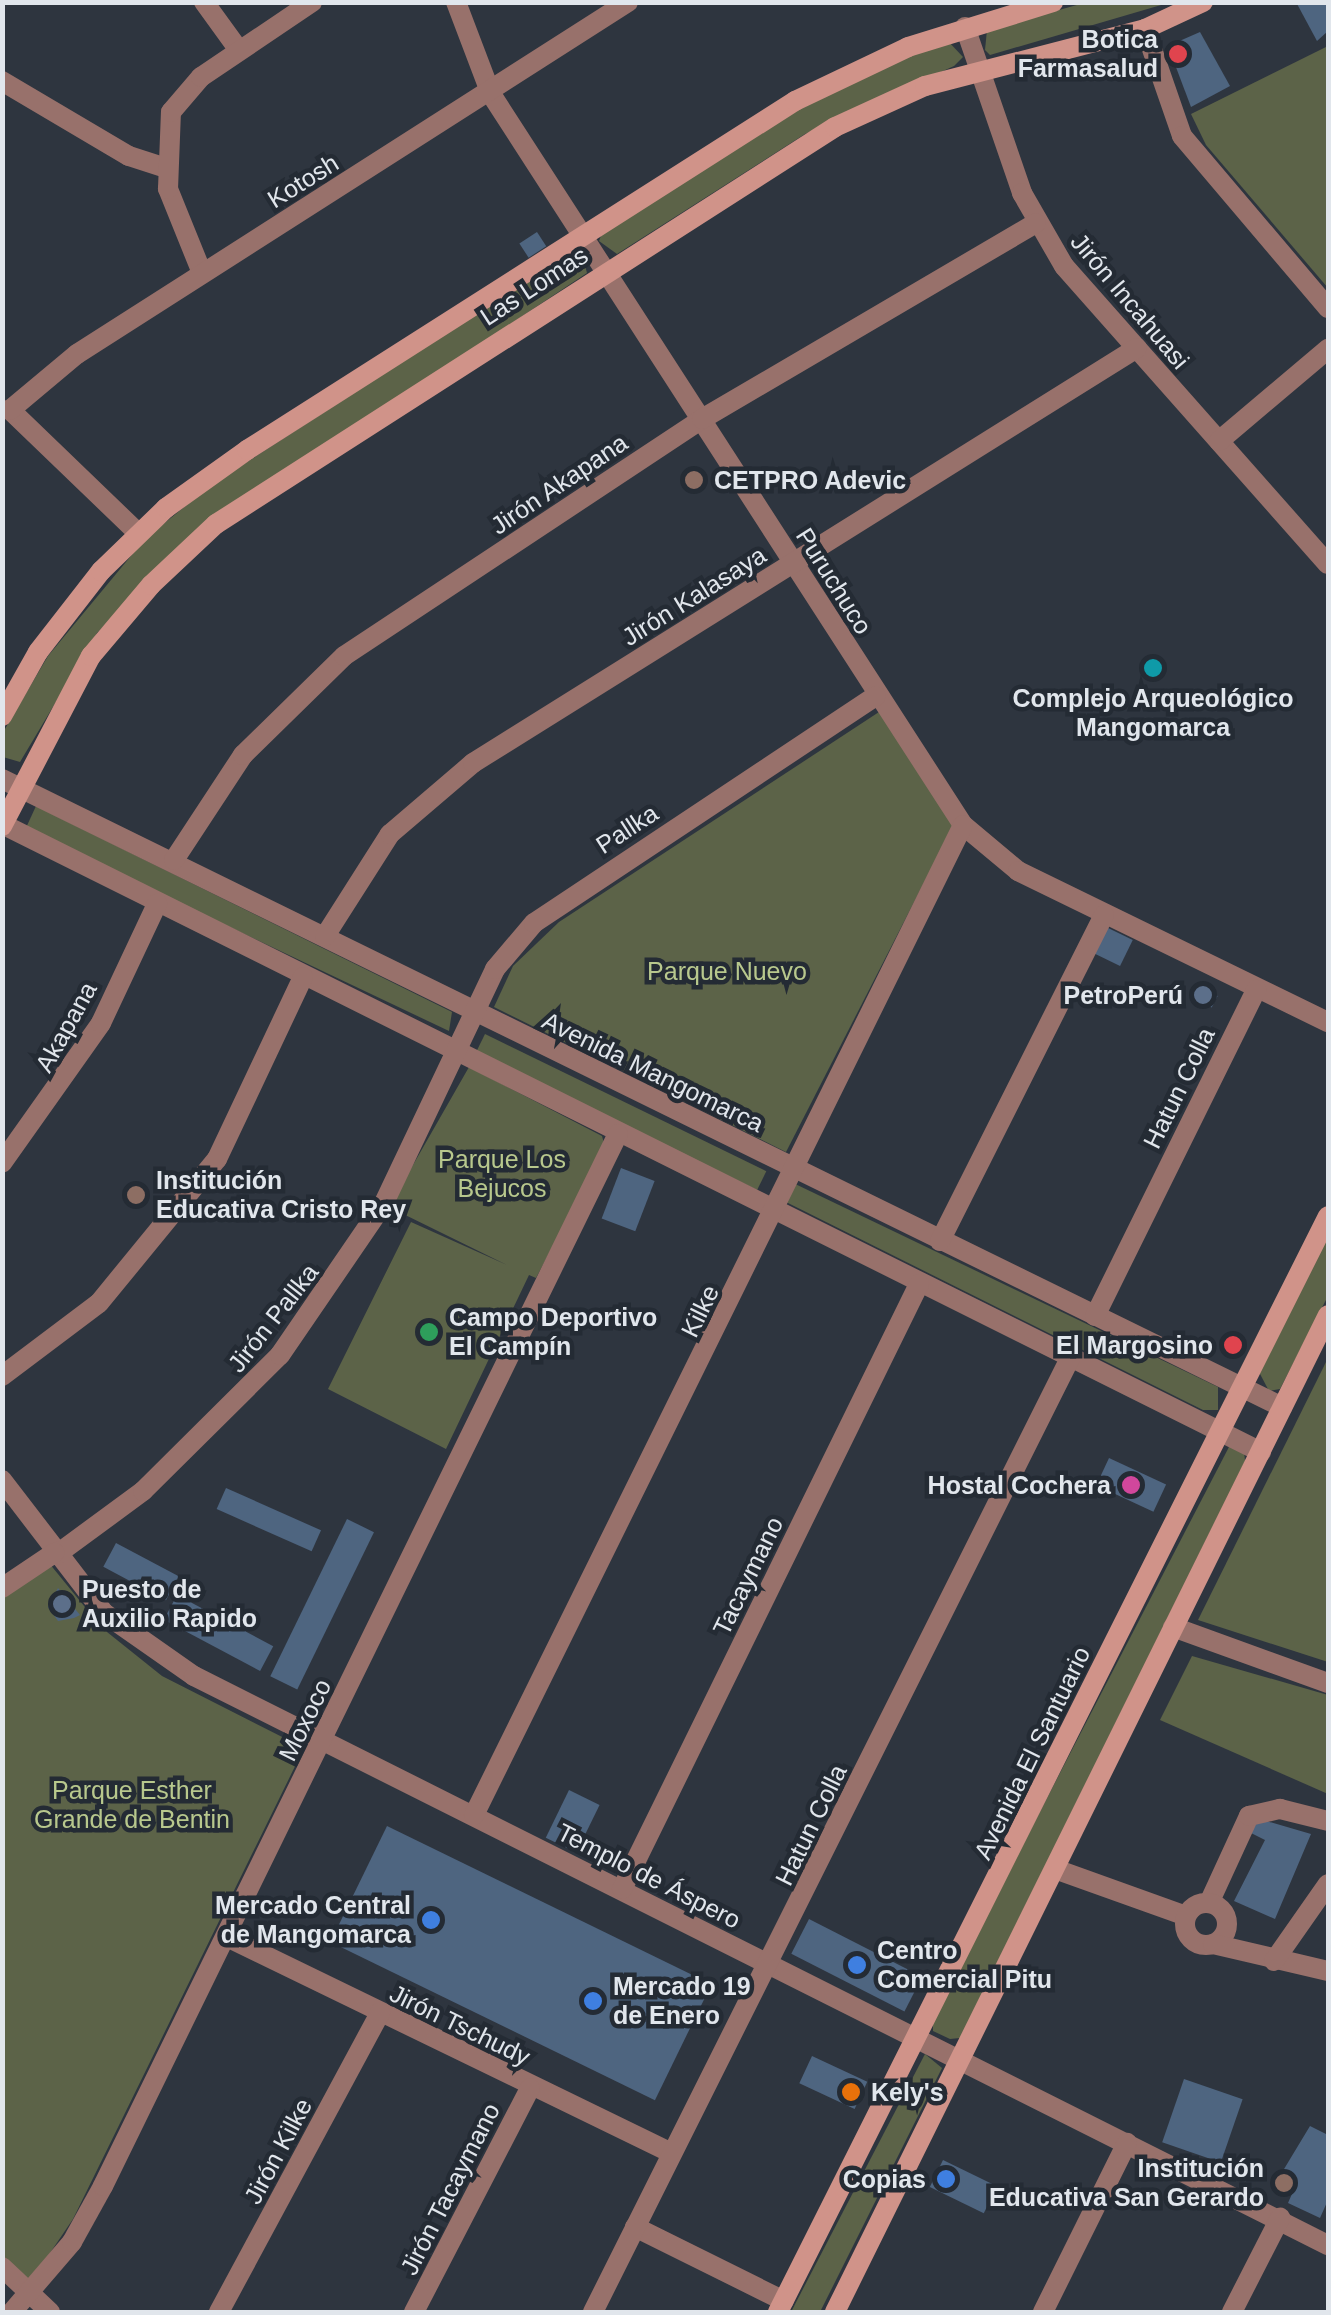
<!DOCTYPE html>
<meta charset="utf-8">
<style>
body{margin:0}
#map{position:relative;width:1331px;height:2315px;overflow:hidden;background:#2e353f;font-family:Helvetica,sans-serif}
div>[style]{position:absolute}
.green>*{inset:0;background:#5c6348;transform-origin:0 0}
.building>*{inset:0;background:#4e6580;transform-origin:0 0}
.street>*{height:20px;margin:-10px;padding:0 10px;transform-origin:10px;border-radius:10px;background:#98716b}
.street>.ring{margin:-10px;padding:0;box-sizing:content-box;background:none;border:20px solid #98716b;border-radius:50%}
.secondary>*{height:20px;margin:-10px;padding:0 10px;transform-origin:10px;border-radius:10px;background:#d09389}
.dots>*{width:28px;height:28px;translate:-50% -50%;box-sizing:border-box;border:5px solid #242b34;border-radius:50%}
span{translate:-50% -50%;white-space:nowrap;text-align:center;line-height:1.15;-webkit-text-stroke:9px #242b34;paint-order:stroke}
.poi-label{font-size:25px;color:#e1e6ec;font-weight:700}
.right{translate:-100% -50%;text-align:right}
.left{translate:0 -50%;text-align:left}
.street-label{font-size:25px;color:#e1e6ec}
.park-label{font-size:25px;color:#b8c88d}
.frame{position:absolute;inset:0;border:5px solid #e1e6ec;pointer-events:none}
</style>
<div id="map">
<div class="green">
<div style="clip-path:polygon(1084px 3px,1168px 3px,990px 55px,985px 50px,987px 30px)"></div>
<div style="clip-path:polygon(948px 41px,963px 57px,954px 66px,805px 134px,617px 254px,599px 241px,603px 230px,753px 136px,855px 78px)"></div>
<div style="clip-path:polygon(1328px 46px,1328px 288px,1206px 145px,1191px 114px)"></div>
<div style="clip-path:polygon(572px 252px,582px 254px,587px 273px,190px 537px,97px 633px,20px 762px,3px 757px,2px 734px,48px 656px,145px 539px,210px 486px)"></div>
<div style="clip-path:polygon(879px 712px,954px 824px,786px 1152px,494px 1007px,513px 966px,559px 922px)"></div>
<div style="clip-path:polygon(36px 806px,452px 1012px,449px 1031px,25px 830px)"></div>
<div style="left:485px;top:1034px;width:313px;height:21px;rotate:26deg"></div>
<div style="clip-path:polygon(469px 1067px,602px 1136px,605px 1147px,536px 1278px,529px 1275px,446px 1449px,328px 1389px,411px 1222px,507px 1265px,389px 1207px)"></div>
<div style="clip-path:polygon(789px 1181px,1218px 1387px,1218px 1410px,1203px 1410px,786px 1202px)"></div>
<div style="clip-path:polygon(1328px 1233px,1328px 1296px,1280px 1389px,1269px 1391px,1259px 1372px)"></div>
<div style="clip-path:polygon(1328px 1358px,1328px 1662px,1198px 1620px)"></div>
<div style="clip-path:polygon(1230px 1445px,1244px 1451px,1245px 1461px,960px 2038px,950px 2039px,933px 2031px,933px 2018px)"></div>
<div style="clip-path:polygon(49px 1563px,102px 1628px,162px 1676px,304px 1748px,73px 2219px,31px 2281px,2px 2255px,2px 1597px)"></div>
<div style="clip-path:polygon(1192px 1656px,1328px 1695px,1328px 1794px,1160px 1720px)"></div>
<div style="clip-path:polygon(925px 2054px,942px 2068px,820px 2312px,791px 2312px)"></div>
</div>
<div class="building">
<div style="clip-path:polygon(1296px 2px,1328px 2px,1328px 31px,1317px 41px)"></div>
<div style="clip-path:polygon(1200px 32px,1230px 86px,1191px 107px,1168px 46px)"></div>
<div style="left:537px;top:232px;width:17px;height:21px;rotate:57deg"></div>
<div style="left:1104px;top:926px;width:32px;height:29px;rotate:26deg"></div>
<div style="left:1198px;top:986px;width:22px;height:13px;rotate:27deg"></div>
<div style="left:621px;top:1168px;width:36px;height:54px;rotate:21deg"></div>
<div style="left:1109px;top:1458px;width:63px;height:30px;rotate:25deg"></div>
<div style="left:226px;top:1488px;width:104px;height:23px;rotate:24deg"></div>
<div style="left:347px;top:1519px;width:30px;height:175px;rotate:26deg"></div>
<div style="left:116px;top:1543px;width:71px;height:27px;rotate:28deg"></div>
<div style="clip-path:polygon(58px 1588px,80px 1615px,74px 1618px,58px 1621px,48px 1607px)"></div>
<div style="left:177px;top:1595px;width:109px;height:28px;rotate:28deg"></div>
<div style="left:569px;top:1790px;width:34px;height:53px;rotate:26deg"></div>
<div style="clip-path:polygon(1256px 1818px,1311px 1834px,1275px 1919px,1234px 1901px,1265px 1840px,1247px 1831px)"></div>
<div style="left:387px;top:1826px;width:361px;height:129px;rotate:26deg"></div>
<div style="left:809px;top:1919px;width:127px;height:39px;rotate:27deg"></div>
<div style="left:812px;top:2056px;width:61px;height:30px;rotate:25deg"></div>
<div style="left:1184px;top:2079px;width:62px;height:67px;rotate:19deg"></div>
<div style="clip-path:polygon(1310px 2126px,1328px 2135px,1328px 2200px,1320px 2218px,1288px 2203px,1295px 2187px,1278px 2179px)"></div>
<div style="left:943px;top:2160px;width:60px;height:30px;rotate:26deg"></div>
</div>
<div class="street">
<div style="left:204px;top:2px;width:58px;rotate:54.1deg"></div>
<div style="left:456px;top:2px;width:98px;rotate:69.2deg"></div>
<div style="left:491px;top:94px;width:870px;rotate:57.15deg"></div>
<div style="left:963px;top:825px;width:72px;rotate:39.9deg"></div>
<div style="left:1018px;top:871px;width:345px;rotate:26deg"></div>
<div style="left:965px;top:27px;width:176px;rotate:71deg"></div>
<div style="left:1022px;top:193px;width:84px;rotate:60.1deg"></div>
<div style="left:1064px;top:266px;width:398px;rotate:48.5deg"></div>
<div style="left:1145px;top:29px;width:113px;rotate:70.9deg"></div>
<div style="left:1182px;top:136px;width:226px;rotate:49.7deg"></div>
<div style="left:2px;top:81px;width:147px;rotate:30.6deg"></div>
<div style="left:129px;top:156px;width:39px;rotate:18deg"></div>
<div style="left:202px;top:273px;width:91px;rotate:-112deg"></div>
<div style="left:168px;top:189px;width:77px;rotate:-87.8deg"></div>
<div style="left:171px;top:112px;width:46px;rotate:-49.4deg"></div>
<div style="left:201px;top:77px;width:134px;rotate:-34deg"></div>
<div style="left:1219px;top:441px;width:143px;rotate:-40.2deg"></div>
<div style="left:138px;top:533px;width:178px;rotate:-136.1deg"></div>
<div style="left:10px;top:410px;width:87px;rotate:-39.9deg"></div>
<div style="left:77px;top:354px;width:654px;rotate:-32.57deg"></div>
<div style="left:2px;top:779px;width:1426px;rotate:26.13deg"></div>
<div style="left:2px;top:824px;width:1407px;rotate:26.51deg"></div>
<div style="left:174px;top:860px;width:126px;rotate:-56.7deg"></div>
<div style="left:243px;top:755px;width:141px;rotate:-44.4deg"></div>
<div style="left:344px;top:656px;width:429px;rotate:-33.5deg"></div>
<div style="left:702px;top:419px;width:387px;rotate:-30.4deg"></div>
<div style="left:325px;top:936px;width:121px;rotate:-57.5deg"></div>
<div style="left:390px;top:834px;width:109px;rotate:-40.5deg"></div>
<div style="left:473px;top:763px;width:783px;rotate:-32.01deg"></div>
<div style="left:2px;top:1163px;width:171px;rotate:-54.7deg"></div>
<div style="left:101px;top:1023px;width:132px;rotate:-64.8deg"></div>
<div style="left:940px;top:1241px;width:365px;rotate:-63.3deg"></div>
<div style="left:1095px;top:1316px;width:364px;rotate:-63.7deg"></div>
<div style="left:2px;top:1376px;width:121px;rotate:-37deg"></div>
<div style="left:99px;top:1303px;width:186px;rotate:-50.7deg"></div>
<div style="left:217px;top:1159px;width:201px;rotate:-64.7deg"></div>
<div style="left:2px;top:1480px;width:168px;rotate:52.5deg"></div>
<div style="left:104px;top:1613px;width:110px;rotate:35deg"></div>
<div style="left:194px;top:1676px;width:1269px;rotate:26.65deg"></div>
<div style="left:56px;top:1555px;width:108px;rotate:-36.3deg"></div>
<div style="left:143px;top:1491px;width:193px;rotate:-44.8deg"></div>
<div style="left:280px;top:1355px;width:184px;rotate:-55.6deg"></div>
<div style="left:384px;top:1203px;width:259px;rotate:-64.6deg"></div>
<div style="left:495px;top:969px;width:60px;rotate:-49.7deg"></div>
<div style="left:534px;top:923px;width:410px;rotate:-33.6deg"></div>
<div style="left:2px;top:1588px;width:63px;rotate:-33.9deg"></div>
<div style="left:1173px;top:1627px;width:165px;rotate:19.9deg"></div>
<div style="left:474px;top:1815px;width:1104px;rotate:-63.71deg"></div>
<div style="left:1055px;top:1869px;width:139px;rotate:19.7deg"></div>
<div style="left:622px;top:1889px;width:674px;rotate:-63.85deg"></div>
<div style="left:1209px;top:1903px;width:96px;rotate:-65.3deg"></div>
<div style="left:1249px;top:1816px;width:32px;rotate:-13deg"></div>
<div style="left:1280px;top:1809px;width:49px;rotate:14deg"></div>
<div class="ring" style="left:1185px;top:1903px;width:22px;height:22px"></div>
<div style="left:229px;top:1938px;width:492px;rotate:25.9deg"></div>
<div style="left:1213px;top:1944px;width:118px;rotate:13.2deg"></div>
<div style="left:1274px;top:1961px;width:94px;rotate:-55deg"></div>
<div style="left:635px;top:2227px;width:166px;rotate:26.4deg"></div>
<div style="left:2px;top:2267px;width:66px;rotate:43.2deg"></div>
<div style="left:12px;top:2312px;width:92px;rotate:-49.4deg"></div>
<div style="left:72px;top:2242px;width:64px;rotate:-61deg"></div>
<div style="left:103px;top:2186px;width:1171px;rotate:-63.92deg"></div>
<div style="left:219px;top:2312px;width:340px;rotate:-61.7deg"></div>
<div style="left:414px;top:2312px;width:252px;rotate:-62.6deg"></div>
<div style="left:593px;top:2312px;width:1067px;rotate:-63.43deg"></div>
<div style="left:1043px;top:2312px;width:189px;rotate:-63.6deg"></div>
<div style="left:1232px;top:2312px;width:106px;rotate:-62.9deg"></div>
</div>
<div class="secondary">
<div style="left:2px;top:716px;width:73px;rotate:-60.6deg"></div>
<div style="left:38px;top:652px;width:103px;rotate:-52.1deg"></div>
<div style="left:101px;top:571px;width:91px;rotate:-44.1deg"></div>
<div style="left:166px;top:508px;width:100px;rotate:-35.6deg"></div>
<div style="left:247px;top:450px;width:650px;rotate:-32.49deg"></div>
<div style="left:795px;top:101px;width:125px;rotate:-25.5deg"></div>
<div style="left:908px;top:47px;width:152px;rotate:-17.2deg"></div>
<div style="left:2px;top:826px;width:192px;rotate:-62.4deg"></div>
<div style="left:91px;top:656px;width:93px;rotate:-49.8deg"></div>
<div style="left:151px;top:585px;width:89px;rotate:-43.2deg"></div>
<div style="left:216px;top:524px;width:735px;rotate:-32.67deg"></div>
<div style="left:835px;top:127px;width:99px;rotate:-24.5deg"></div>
<div style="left:925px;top:86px;width:227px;rotate:-14.5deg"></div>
<div style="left:1145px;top:29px;width:64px;rotate:-25deg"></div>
<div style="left:778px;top:2312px;width:1226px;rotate:-63.35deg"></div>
<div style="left:835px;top:2312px;width:1112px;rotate:-63.69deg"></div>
</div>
<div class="dots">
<div style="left:1178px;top:54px;background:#e0444e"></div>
<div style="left:694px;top:480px;background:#8d6e63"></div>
<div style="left:1153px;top:668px;background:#0f9aa8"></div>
<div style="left:1203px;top:995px;background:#5c6f8a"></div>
<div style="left:136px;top:1195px;background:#8d6e63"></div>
<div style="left:429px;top:1332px;background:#2e9e5b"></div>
<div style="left:1233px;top:1345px;background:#e0444e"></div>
<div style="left:1131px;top:1485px;background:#d1479c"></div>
<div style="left:62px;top:1604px;background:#5c6f8a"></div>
<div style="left:431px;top:1920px;background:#3f7fe0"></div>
<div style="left:857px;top:1965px;background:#3f7fe0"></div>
<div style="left:593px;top:2001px;background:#3f7fe0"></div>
<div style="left:851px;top:2092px;background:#e8710a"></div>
<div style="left:946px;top:2179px;background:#3f7fe0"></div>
<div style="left:1284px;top:2183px;background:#8d6e63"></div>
</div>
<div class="poi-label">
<span class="right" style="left:1158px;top:54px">Botica<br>Farmasalud</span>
<span class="left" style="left:714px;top:480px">CETPRO Adevic</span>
<span style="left:1153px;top:713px">Complejo Arqueológico<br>Mangomarca</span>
<span class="right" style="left:1183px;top:995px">PetroPerú</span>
<span class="left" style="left:156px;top:1195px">Institución<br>Educativa Cristo Rey</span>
<span class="left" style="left:449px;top:1332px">Campo Deportivo<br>El Campín</span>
<span class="right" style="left:1213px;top:1345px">El Margosino</span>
<span class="right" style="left:1111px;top:1485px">Hostal Cochera</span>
<span class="left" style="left:82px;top:1604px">Puesto de<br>Auxilio Rapido</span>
<span class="right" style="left:411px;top:1920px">Mercado Central<br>de Mangomarca</span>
<span class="left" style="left:877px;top:1965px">Centro<br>Comercial Pitu</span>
<span class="left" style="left:613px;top:2001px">Mercado 19<br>de Enero</span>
<span class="left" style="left:871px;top:2092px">Kely's</span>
<span class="right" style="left:1264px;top:2183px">Institución<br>Educativa San Gerardo</span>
<span class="right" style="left:926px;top:2179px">Copias</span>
</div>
<div class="street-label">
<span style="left:303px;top:181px;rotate:-32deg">Kotosh</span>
<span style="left:534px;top:286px;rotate:-33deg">Las Lomas</span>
<span style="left:1130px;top:301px;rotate:50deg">Jirón Incahuasi</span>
<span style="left:559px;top:484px;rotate:-34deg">Jirón Akapana</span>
<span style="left:834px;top:581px;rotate:58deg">Puruchuco</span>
<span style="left:694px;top:596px;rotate:-32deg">Jirón Kalasaya</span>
<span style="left:627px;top:829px;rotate:-33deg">Pallka</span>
<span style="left:66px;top:1027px;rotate:-61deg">Akapana</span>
<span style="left:653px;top:1072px;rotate:26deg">Avenida Mangomarca</span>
<span style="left:1179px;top:1088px;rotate:-64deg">Hatun Colla</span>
<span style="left:700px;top:1311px;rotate:-64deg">Kilke</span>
<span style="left:273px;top:1318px;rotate:-52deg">Jirón Pallka</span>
<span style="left:748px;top:1576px;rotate:-64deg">Tacaymano</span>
<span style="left:305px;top:1720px;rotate:-64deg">Moxoco</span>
<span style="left:1032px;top:1753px;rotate:-64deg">Avenida El Santuario</span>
<span style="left:811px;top:1825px;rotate:-64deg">Hatun Colla</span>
<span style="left:649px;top:1876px;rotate:27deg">Templo de Áspero</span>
<span style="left:460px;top:2025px;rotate:26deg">Jirón Tschudy</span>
<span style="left:278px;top:2151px;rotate:-62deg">Jirón Kilke</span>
<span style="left:450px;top:2189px;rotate:-63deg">Jirón Tacaymano</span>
</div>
<div class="park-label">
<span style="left:727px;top:971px">Parque Nuevo</span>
<span style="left:502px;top:1174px">Parque Los<br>Bejucos</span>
<span style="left:132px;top:1805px">Parque Esther<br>Grande de Bentin</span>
</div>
<div class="frame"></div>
</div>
